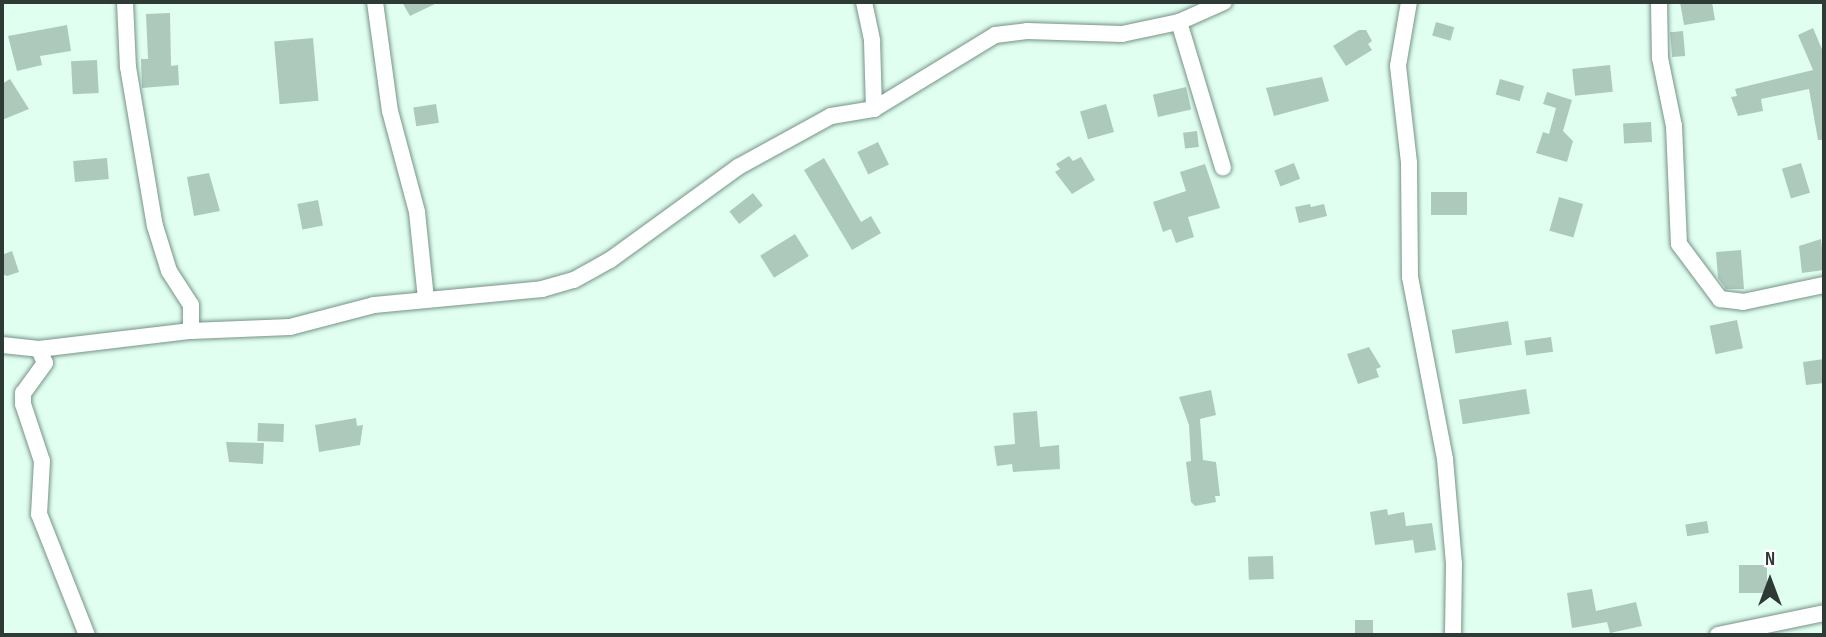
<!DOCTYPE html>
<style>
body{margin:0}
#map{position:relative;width:1826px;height:637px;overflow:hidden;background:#e0fff1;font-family:"Sofia Sans Condensed",sans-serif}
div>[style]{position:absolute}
.building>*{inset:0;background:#acc9bc;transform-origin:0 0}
.roads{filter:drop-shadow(0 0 2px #779387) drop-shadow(0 0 2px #779387)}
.street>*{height:16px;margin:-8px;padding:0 8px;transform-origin:8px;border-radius:8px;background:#fff}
span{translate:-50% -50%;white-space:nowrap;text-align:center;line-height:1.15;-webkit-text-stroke:6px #fff;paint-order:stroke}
.frame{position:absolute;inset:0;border:4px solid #2e3a35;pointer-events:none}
.north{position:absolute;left:1735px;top:546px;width:70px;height:70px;-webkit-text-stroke:5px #fff;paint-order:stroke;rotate:0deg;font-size:19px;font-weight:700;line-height:28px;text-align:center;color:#2e3a35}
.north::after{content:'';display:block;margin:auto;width:24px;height:32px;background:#2e3a35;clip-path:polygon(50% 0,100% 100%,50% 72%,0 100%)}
</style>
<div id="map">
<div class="building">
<div style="clip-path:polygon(402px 2px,439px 2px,410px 16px)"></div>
<div style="clip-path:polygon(1680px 2px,1712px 2px,1715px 20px,1684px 25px)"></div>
<div style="clip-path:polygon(170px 13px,171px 66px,178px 65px,179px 85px,142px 88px,141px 59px,148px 59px,146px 14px)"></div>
<div style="left:1436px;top:22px;width:19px;height:14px;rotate:16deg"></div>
<div style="clip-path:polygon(67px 25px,71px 51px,40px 56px,42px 65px,17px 71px,8px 36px)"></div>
<div style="clip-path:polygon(1813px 28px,1824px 54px,1824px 140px,1818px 140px,1809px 89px,1761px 99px,1763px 111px,1738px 116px,1731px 97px,1737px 96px,1735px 89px,1813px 70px,1798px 35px)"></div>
<div style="clip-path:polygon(1359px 30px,1366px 30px,1372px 41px,1368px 44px,1372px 50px,1346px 66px,1333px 46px)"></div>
<div style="left:1683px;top:31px;width:25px;height:13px;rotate:85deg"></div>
<div style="left:313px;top:38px;width:63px;height:39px;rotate:85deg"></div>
<div style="left:97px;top:60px;width:33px;height:26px;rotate:87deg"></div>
<div style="left:1610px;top:65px;width:27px;height:38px;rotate:84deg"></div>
<div style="clip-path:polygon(1322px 77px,1329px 101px,1274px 116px,1266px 88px)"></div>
<div style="clip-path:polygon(10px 79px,29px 109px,2px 120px,2px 84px)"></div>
<div style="left:1500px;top:79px;width:25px;height:16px;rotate:16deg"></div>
<div style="left:1186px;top:87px;width:23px;height:34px;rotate:77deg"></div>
<div style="clip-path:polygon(1547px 92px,1572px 100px,1563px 131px,1573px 141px,1567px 162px,1536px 153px,1543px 132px,1549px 134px,1556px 108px,1543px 104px)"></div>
<div style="left:436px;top:104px;width:19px;height:23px;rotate:81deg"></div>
<div style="left:1106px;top:104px;width:29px;height:27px;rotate:74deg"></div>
<div style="left:1651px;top:122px;width:20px;height:28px;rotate:87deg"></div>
<div style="left:1197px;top:131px;width:16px;height:14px;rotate:83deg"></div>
<div style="left:878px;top:142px;width:25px;height:23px;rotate:64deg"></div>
<div style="clip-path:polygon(1069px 156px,1073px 161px,1081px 157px,1095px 180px,1072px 194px,1055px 172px,1060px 169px,1056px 164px)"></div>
<div style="left:107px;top:158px;width:21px;height:34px;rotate:85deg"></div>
<div style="clip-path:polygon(824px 158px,861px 222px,871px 216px,881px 233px,852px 250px,804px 170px)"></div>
<div style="left:1294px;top:163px;width:17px;height:21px;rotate:69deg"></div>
<div style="left:1801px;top:163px;width:31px;height:20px;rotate:73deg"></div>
<div style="clip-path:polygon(1205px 164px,1220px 208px,1188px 217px,1194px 237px,1176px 243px,1171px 229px,1163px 232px,1153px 202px,1186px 191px,1180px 172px)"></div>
<div style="clip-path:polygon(209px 173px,220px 211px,194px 216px,187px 177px)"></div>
<div style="left:1467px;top:192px;width:23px;height:36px;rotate:90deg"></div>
<div style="left:753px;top:193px;width:16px;height:30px;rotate:52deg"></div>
<div style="left:1559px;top:197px;width:25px;height:35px;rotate:16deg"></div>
<div style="left:318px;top:200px;width:26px;height:21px;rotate:79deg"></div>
<div style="clip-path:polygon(1310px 204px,1311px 207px,1324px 204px,1327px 216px,1299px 223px,1295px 207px)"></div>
<div style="left:795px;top:234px;width:26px;height:41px;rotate:58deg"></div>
<div style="clip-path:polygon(1821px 239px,1824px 270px,1802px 273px,1799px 246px)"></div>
<div style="clip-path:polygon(1741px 250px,1744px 289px,1726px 289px,1718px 278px,1716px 252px)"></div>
<div style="clip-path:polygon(12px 251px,19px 272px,7px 276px,2px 274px,2px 255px)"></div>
<div style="left:1737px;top:320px;width:29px;height:28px;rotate:78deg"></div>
<div style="left:1508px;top:321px;width:24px;height:57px;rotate:81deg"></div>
<div style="left:1551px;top:337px;width:15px;height:27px;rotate:82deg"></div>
<div style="clip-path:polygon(1369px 347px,1381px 367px,1376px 369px,1379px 377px,1358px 384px,1347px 354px)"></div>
<div style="clip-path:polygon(1824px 359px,1824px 383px,1806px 385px,1803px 362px)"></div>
<div style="left:1526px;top:389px;width:25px;height:68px;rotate:81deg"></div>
<div style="clip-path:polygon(1211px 390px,1216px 415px,1200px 419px,1203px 460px,1216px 462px,1220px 496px,1215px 496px,1216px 502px,1195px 506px,1191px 502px,1186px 462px,1191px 461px,1189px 425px,1179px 397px)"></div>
<div style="clip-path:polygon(1037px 411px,1040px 447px,1059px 445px,1060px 469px,1013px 472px,1012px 464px,997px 466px,994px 446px,1015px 444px,1013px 413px)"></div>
<div style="clip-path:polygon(356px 418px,357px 426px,363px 425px,360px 445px,319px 452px,315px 425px)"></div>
<div style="left:258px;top:423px;width:26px;height:18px;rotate:2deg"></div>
<div style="clip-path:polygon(226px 442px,264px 443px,263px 464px,229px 462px)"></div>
<div style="clip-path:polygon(1387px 509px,1388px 515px,1404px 512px,1406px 526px,1432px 523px,1436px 550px,1415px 553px,1413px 540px,1375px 545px,1370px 512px)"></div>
<div style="left:1707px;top:521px;width:12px;height:22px;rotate:81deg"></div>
<div style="left:1273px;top:556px;width:23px;height:25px;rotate:88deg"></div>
<div style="left:1739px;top:565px;width:28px;height:28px"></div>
<div style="clip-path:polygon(1592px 589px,1596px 611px,1636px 602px,1642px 626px,1610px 633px,1607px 622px,1572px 628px,1567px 593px)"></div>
<div style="left:1355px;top:620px;width:18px;height:15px"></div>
</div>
<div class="roads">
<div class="street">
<div style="left:125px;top:2px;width:65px;rotate:87.4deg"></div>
<div style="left:128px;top:67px;width:161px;rotate:80.4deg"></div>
<div style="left:155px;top:226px;width:47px;rotate:72.7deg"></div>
<div style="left:169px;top:271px;width:40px;rotate:57.1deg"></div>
<div style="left:191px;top:305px;width:26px;rotate:90deg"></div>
<div style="left:375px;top:2px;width:110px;rotate:82.2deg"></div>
<div style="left:390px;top:111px;width:105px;rotate:75deg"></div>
<div style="left:417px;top:212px;width:87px;rotate:84.1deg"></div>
<div style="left:864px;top:2px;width:40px;rotate:78deg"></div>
<div style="left:872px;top:41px;width:68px;rotate:88.3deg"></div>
<div style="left:1409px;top:2px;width:65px;rotate:99.8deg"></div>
<div style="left:1398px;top:66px;width:98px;rotate:83.5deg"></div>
<div style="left:1409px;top:163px;width:114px;rotate:89.5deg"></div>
<div style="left:1410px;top:277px;width:185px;rotate:79.1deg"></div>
<div style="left:1445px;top:459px;width:105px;rotate:85.1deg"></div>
<div style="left:1454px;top:564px;width:71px;rotate:90.8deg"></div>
<div style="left:1659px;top:2px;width:56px;rotate:89deg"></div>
<div style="left:1660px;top:58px;width:69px;rotate:78.4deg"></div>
<div style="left:1674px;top:126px;width:118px;rotate:87.6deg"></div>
<div style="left:1679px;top:244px;width:69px;rotate:53.3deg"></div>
<div style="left:1720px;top:299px;width:23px;rotate:7deg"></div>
<div style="left:1743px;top:302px;width:83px;rotate:-11.9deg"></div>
<div style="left:1179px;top:22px;width:152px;rotate:73.2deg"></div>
<div style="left:2px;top:345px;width:37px;rotate:6deg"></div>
<div style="left:39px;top:349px;width:153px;rotate:-6.8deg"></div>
<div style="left:191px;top:331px;width:99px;rotate:-2.3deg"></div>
<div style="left:290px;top:327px;width:87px;rotate:-14.7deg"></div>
<div style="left:374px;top:305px;width:169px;rotate:-5.4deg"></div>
<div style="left:542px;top:289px;width:33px;rotate:-16deg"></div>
<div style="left:574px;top:280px;width:41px;rotate:-29.1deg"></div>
<div style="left:610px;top:260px;width:158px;rotate:-36deg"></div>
<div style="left:738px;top:167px;width:106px;rotate:-28.7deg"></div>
<div style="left:831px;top:116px;width:44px;rotate:-9.2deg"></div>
<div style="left:874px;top:109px;width:142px;rotate:-31.4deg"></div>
<div style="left:995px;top:35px;width:32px;rotate:-7deg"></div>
<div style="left:1027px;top:31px;width:95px;rotate:1.8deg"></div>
<div style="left:1122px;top:34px;width:58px;rotate:-11.9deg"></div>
<div style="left:1179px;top:22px;width:49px;rotate:-24deg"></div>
<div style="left:39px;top:349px;width:15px;rotate:67deg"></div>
<div style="left:45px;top:363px;width:37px;rotate:126deg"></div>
<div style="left:23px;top:393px;width:11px;rotate:90deg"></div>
<div style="left:23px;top:404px;width:60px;rotate:71.6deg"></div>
<div style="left:42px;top:461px;width:53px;rotate:93.2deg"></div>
<div style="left:39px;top:514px;width:130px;rotate:68.4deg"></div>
<div style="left:1718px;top:635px;width:108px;rotate:-11.7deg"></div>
</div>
</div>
<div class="frame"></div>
<div class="north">N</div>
</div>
